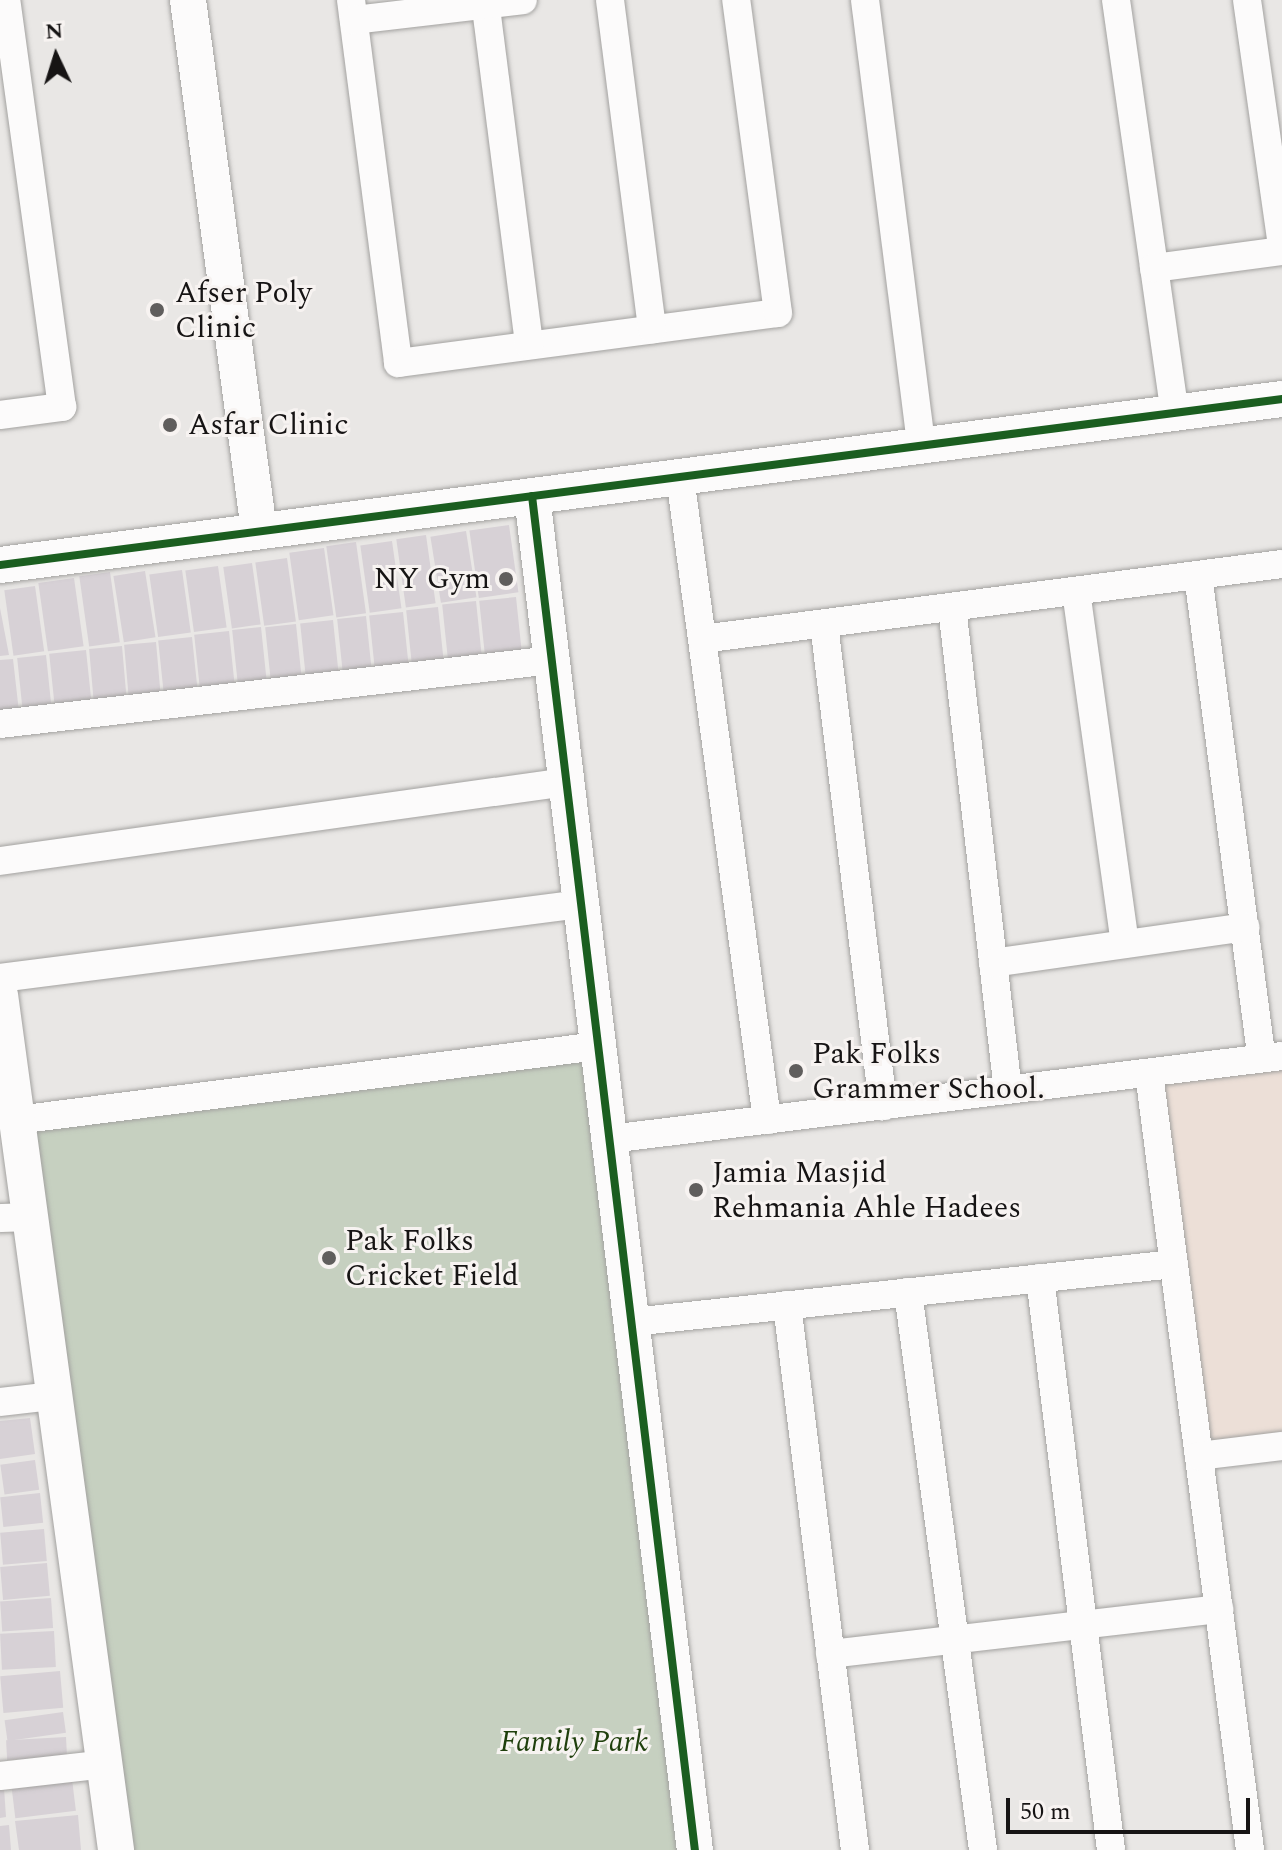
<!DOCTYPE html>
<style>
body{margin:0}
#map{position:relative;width:1282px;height:1850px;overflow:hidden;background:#e9e7e5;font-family:Spectral,serif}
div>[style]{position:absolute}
.education>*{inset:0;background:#ecdfd7}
.green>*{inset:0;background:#c6d0c0;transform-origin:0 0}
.building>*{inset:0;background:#d7d1d6;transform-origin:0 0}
.roads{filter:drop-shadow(0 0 2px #a3a2a0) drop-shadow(0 0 2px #a3a2a0)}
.minor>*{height:28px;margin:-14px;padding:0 14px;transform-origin:14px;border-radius:14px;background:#fcfbfb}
.tertiary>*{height:36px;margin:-18px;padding:0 18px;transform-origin:18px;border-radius:18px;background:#fcfbfb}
.cycleway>*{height:8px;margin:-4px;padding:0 4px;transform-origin:4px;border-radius:4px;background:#1b5e20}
.dots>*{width:22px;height:22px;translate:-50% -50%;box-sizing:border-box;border:4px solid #f7f3f1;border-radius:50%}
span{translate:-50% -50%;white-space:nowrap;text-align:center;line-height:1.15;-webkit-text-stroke:6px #f7f3f1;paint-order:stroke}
.poi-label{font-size:30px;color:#161414}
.left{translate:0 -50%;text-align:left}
.right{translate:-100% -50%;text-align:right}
.park-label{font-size:30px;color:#1f3f0c;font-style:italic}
.north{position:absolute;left:16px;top:16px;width:80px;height:80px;-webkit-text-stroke:6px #f7f3f1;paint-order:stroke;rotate:356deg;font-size:22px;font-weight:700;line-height:32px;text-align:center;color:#161414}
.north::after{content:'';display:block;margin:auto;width:28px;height:36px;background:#161414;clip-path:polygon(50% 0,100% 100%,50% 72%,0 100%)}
.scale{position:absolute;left:1006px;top:1798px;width:244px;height:36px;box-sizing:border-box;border:4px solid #161414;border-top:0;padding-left:10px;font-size:24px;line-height:28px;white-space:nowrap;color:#161414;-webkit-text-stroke:6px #f7f3f1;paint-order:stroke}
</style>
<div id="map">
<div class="education">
<div style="clip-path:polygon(1282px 1056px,1282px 1446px,1199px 1456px,1149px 1073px)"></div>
</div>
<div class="green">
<div style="left:598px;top:1046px;width:810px;height:586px;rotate:83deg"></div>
</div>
<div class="building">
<div style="left:509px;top:525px;width:68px;height:40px;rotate:82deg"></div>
<div style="left:466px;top:531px;width:67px;height:36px;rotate:81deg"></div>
<div style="left:426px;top:535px;width:69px;height:30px;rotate:82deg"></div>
<div style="left:392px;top:541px;width:68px;height:32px;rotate:82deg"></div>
<div style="left:356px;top:542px;width:72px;height:30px;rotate:82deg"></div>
<div style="left:324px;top:548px;width:68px;height:35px;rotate:82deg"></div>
<div style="left:287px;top:558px;width:64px;height:32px;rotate:82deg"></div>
<div style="left:252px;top:563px;width:62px;height:29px;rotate:82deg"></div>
<div style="left:218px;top:566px;width:62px;height:33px;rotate:82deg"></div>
<div style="left:182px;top:570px;width:63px;height:33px;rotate:82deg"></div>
<div style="left:145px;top:571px;width:67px;height:32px;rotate:81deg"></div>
<div style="left:110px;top:572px;width:71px;height:31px;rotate:82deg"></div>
<div style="left:74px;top:578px;width:69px;height:36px;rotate:82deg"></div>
<div style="left:35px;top:586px;width:66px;height:31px;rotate:82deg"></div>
<div style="left:516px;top:597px;width:55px;height:37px;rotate:84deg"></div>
<div style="left:476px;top:601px;width:56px;height:34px;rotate:84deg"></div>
<div style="left:438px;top:607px;width:55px;height:32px;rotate:84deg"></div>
<div style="clip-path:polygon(0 608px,9px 655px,0 656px)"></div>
<div style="left:403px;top:612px;width:54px;height:34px;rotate:84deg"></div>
<div style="left:366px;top:616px;width:54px;height:29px;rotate:84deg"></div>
<div style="left:333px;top:620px;width:55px;height:33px;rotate:84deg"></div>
<div style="left:296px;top:624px;width:55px;height:31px;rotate:84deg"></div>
<div style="left:261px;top:627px;width:56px;height:29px;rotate:84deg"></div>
<div style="left:229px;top:631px;width:56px;height:35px;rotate:84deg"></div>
<div style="left:192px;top:637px;width:54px;height:34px;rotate:84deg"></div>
<div style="left:156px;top:642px;width:53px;height:32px;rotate:85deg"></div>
<div style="left:122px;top:646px;width:54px;height:33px;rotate:85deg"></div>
<div style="left:86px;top:650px;width:54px;height:37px;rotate:84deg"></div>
<div style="left:46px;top:655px;width:54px;height:29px;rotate:84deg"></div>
<div style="clip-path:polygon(13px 659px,19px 712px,0 714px,0 660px)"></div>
<div style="clip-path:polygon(30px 1418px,35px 1454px,0 1459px,0 1421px)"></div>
<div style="left:35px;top:1460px;width:30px;height:35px;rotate:82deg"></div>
<div style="left:40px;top:1493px;width:30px;height:40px;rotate:84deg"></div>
<div style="left:44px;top:1529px;width:32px;height:44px;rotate:85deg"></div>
<div style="left:47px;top:1563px;width:33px;height:47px;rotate:85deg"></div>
<div style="left:51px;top:1598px;width:30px;height:51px;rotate:86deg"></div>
<div style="left:54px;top:1631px;width:36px;height:54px;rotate:87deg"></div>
<div style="left:60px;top:1671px;width:37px;height:60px;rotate:85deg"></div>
<div style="left:63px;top:1712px;width:21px;height:59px;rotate:82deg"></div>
<div style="left:66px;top:1737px;width:20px;height:60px;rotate:87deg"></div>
<div style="left:72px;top:1779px;width:32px;height:61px;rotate:83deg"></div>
<div style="clip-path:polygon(4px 1788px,6px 1817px,0 1818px,0 1789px)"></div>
<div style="clip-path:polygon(78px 1815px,81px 1850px,19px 1850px,15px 1821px)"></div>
<div style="clip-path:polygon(9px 1825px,11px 1850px,0 1850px,0 1826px)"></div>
</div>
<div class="roads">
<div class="minor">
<div style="left:351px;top:0;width:366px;rotate:82.6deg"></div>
<div style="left:398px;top:363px;width:383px;rotate:-7.5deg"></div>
<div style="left:778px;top:313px;width:316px;rotate:-97.6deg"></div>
<div style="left:485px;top:0;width:348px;rotate:82.7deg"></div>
<div style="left:610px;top:0;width:332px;rotate:82.7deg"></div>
<div style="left:865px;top:0;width:449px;rotate:82.8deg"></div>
<div style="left:1116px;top:0;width:417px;rotate:81.9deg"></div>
<div style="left:1247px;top:0;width:247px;rotate:81.9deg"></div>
<div style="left:354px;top:20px;width:170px;rotate:-6.7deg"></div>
<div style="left:1154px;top:268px;width:129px;rotate:-7.6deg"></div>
<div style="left:0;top:415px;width:63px;rotate:-7.4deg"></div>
<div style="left:62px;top:407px;width:411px;rotate:-97.8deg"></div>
<div style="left:680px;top:477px;width:649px;rotate:82.29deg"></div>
<div style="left:1198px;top:575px;width:487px;rotate:82.5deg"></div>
<div style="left:1076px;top:591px;width:356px;rotate:82.1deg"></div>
<div style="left:952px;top:607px;width:486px;rotate:83.4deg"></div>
<div style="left:824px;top:624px;width:486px;rotate:83deg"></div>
<div style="left:702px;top:639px;width:585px;rotate:-7.37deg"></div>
<div style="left:0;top:724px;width:556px;rotate:-6.61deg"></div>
<div style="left:0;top:861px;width:571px;rotate:-7.95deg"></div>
<div style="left:993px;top:963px;width:255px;rotate:-8.1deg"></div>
<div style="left:0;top:978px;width:586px;rotate:-7.26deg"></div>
<div style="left:1149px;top:1073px;width:784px;rotate:82.59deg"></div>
<div style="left:17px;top:1120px;width:586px;rotate:-7.26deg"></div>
<div style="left:610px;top:1139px;width:677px;rotate:-7.04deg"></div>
<div style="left:0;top:1218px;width:29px;rotate:-2deg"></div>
<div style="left:1040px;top:1278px;width:576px;rotate:82.92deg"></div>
<div style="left:908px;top:1292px;width:563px;rotate:82.34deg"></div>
<div style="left:787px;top:1305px;width:549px;rotate:82.89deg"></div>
<div style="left:632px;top:1322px;width:545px;rotate:-6.11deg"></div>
<div style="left:0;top:1402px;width:53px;rotate:-6.5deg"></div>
<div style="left:1199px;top:1456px;width:84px;rotate:-6.9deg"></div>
<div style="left:830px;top:1654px;width:392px;rotate:-6.6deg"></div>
<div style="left:0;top:1776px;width:108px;rotate:-6.4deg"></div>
</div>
<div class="tertiary">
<div style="left:188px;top:0;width:536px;rotate:82.38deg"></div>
<div style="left:532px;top:496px;width:1364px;rotate:83.14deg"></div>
<div style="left:0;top:565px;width:1293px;rotate:-7.38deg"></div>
<div style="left:0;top:995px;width:863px;rotate:82.27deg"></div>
</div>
</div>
<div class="cycleway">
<div style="left:532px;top:496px;width:1364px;rotate:83.14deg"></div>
<div style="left:0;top:565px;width:1293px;rotate:-7.38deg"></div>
</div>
<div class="dots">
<div style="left:157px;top:310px;background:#605e5d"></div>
<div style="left:170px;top:425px;background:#605e5d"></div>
<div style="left:506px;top:579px;background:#605e5d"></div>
<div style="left:796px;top:1071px;background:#605e5d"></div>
<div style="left:696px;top:1190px;background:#605e5d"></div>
<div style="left:329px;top:1258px;background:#605e5d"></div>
</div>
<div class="poi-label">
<span class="left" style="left:175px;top:310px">Afser Poly<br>Clinic</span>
<span class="left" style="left:188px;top:425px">Asfar Clinic</span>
<span class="right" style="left:490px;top:579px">NY Gym</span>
<span class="left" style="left:812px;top:1071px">Pak Folks<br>Grammer School.</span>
<span class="left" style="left:712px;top:1190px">Jamia Masjid<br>Rehmania Ahle Hadees</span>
<span class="left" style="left:345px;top:1258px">Pak Folks<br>Cricket Field</span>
</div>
<div class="park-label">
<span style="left:574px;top:1742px">Family Park</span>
</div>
<div class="north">N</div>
<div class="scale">50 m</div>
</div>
